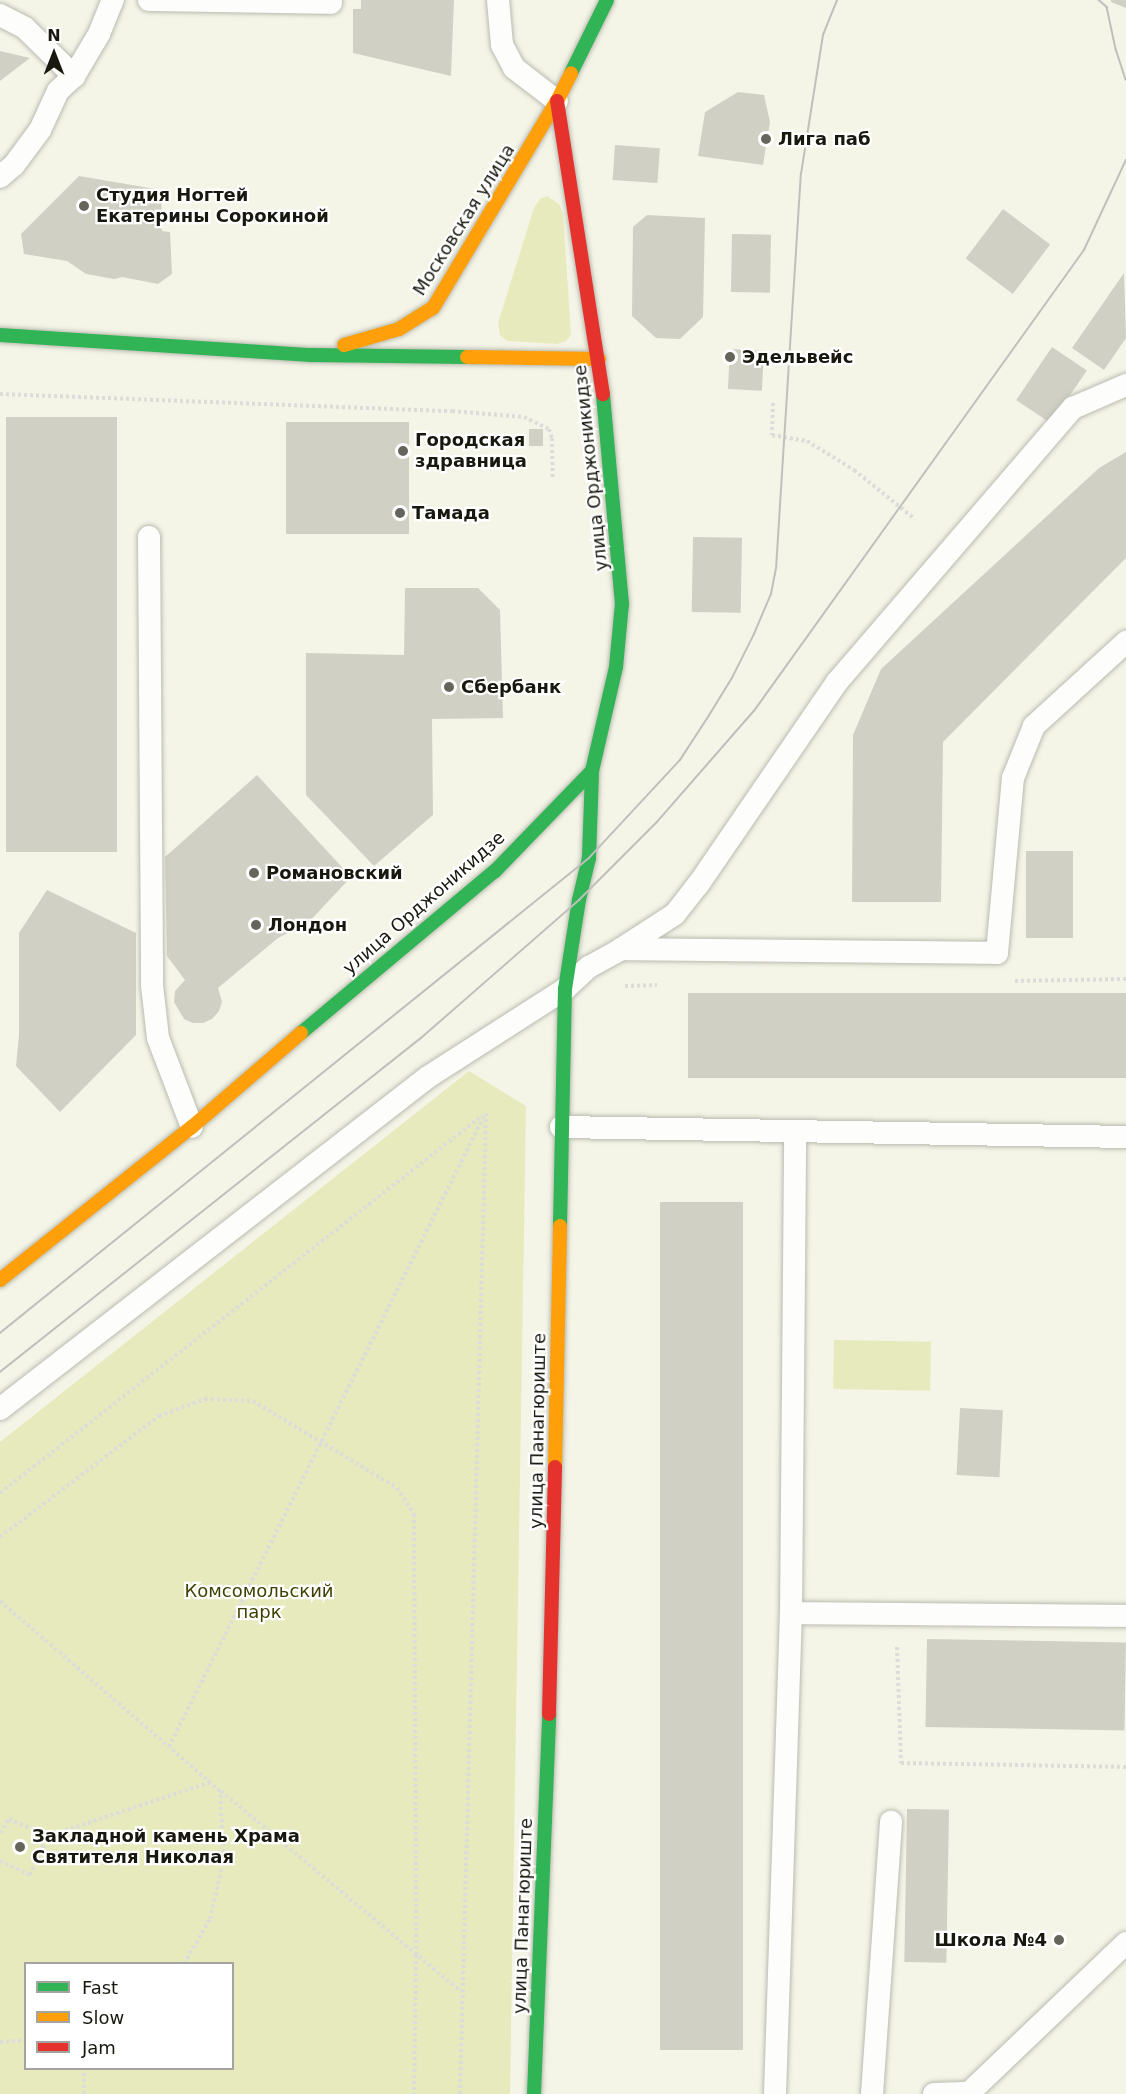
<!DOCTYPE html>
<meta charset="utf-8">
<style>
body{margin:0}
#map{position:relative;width:1126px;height:2094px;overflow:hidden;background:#f4f5e7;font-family:"DejaVu Sans",sans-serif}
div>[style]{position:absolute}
.green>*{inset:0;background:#e7eabd;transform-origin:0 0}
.building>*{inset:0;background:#d0d0c5;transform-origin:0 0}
.path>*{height:4px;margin-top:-2px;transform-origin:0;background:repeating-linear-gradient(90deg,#dcdcd9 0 3px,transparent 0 6px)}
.roads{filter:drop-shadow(0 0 2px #babbb1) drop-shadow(0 0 2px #babbb1)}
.lane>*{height:22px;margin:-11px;padding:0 11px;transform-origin:11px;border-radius:11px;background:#fdfefb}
.fast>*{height:14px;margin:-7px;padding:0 7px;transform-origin:7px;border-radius:7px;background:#30b455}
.slow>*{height:14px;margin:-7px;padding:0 7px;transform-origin:7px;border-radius:7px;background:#ff9f0a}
.jam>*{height:14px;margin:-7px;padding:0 7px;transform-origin:7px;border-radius:7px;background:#e5322d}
.tram>*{height:1.5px;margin:-0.75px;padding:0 0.75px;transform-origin:0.75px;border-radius:0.75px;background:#bfbfbc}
.dots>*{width:16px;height:16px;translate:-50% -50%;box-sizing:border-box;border:3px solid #fff;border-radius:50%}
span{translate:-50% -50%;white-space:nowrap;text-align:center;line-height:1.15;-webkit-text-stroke:4.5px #fff;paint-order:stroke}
.poi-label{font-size:18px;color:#18180f;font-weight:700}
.left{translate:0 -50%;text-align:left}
.right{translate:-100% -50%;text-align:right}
.street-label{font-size:18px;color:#18180f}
.park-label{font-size:18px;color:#3f4102}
.legend{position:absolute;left:24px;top:1962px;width:210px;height:108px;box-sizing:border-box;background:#fff;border:2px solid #a3a39f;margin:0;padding:8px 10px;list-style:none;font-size:18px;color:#18180f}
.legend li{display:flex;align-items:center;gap:12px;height:30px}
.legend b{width:30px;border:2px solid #a3a39f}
.north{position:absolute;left:24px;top:24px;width:60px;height:60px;-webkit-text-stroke:4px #fff;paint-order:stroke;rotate:0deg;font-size:16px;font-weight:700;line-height:24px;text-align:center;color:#18180f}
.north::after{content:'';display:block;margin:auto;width:21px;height:27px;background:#18180f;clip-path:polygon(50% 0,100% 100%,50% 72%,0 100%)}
</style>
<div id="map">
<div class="green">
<div style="clip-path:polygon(547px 196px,559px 204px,563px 213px,571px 335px,566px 341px,557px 344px,507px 341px,500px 335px,498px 323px,534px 208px,540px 199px)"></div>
<div style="clip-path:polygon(evenodd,469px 1071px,526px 1106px,510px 2094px,0 2094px,0 1442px,469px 1071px,26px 1964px,232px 1964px,232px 2068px,26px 2068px,26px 1964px)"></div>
<div style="left:834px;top:1340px;width:97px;height:49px;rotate:1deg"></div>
</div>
<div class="building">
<div style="clip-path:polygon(361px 0,454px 0,451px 76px,353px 53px,353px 9px,361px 9px)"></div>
<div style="clip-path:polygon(1111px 0,1126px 0,1126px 8px,1111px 2px)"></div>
<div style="clip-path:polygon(0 51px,30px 58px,0 81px)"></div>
<div style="clip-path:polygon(738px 92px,764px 95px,770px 122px,763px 165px,698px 156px,705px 112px)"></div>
<div style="left:615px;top:145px;width:45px;height:35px;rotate:4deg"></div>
<div style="clip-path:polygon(79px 176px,161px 190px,162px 231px,170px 232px,172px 274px,158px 284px,122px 277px,114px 279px,86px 274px,67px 261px,24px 254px,21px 234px)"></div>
<div style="left:1003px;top:209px;width:59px;height:62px;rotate:37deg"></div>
<div style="clip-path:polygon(647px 215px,705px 218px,703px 317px,680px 339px,656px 338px,632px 316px,633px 227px)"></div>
<div style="left:732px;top:234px;width:39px;height:58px;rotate:1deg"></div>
<div style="clip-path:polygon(1124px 273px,1126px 338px,1104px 370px,1072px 348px)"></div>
<div style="left:1052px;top:347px;width:42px;height:64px;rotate:34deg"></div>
<div style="left:730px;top:349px;width:34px;height:40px;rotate:3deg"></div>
<div style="left:6px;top:417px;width:111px;height:435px"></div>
<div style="left:286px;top:422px;width:123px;height:112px"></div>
<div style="left:529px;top:429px;width:14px;height:17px"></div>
<div style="clip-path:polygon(1126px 452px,1126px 558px,943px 742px,941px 902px,852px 902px,853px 735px,881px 669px,1099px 468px)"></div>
<div style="left:693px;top:537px;width:49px;height:75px;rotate:1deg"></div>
<div style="clip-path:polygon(405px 588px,478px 588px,500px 610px,503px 718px,432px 719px,433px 815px,374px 866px,306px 795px,306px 653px,404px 655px)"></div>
<div style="clip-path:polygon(257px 775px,351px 877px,308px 923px,278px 938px,218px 988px,222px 1002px,219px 1011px,212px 1019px,203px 1023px,193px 1023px,184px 1019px,174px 1002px,175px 991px,185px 980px,167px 956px,165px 857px)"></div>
<div style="left:1026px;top:851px;width:47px;height:87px"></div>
<div style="clip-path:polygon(47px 890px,136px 933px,136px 1035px,60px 1112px,16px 1066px,19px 1035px,19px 933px)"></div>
<div style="left:688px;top:993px;width:438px;height:85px"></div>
<div style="left:660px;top:1202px;width:83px;height:848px"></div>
<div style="left:960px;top:1408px;width:43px;height:67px;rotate:3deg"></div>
<div style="left:927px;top:1639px;width:199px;height:88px;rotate:1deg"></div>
<div style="left:907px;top:1809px;width:42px;height:153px;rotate:1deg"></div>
</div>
<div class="path">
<div style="left:0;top:394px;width:452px;rotate:2.2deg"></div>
<div style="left:452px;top:411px;width:72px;rotate:4.8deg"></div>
<div style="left:524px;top:417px;width:28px;rotate:26deg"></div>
<div style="left:549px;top:429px;width:9px;rotate:72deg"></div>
<div style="left:552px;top:438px;width:39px;rotate:89deg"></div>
<div style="left:773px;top:403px;width:32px;rotate:92deg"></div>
<div style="left:772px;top:435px;width:36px;rotate:10deg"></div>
<div style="left:807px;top:441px;width:55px;rotate:31.7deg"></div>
<div style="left:854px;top:470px;width:78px;rotate:38.8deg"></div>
<div style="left:1015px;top:981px;width:111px;rotate:-1deg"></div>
<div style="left:625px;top:986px;width:32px;rotate:-2deg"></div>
<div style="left:0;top:1493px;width:613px;rotate:-38.05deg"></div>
<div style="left:0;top:1537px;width:200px;rotate:-37.3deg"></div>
<div style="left:159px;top:1416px;width:49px;rotate:-20.3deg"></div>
<div style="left:205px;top:1399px;width:48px;rotate:2.4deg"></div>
<div style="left:253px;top:1401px;width:168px;rotate:31.1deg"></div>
<div style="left:397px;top:1488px;width:31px;rotate:57deg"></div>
<div style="left:414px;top:1514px;width:441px;rotate:89.7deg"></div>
<div style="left:416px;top:1955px;width:139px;rotate:90.8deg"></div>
<div style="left:0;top:1601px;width:223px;rotate:40.8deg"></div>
<div style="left:897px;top:1647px;width:116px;rotate:88deg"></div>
<div style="left:901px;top:1763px;width:225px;rotate:1deg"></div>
<div style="left:221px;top:1791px;width:313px;rotate:39.9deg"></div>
<div style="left:0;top:1833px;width:17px;rotate:-57deg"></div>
<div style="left:9px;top:1819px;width:43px;rotate:23.6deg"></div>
<div style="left:48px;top:1836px;width:172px;rotate:-18.3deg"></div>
<div style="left:0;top:1861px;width:33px;rotate:25deg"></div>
<div style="left:30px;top:1875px;width:43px;rotate:-65.2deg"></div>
<div style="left:184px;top:1964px;width:52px;rotate:-60deg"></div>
<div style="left:210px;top:1919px;width:63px;rotate:-77.1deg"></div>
<div style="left:224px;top:1858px;width:67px;rotate:-93.4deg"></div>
<div style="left:220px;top:1791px;width:67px;rotate:-139.2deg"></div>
<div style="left:169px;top:1747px;width:705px;rotate:-63.47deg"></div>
<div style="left:0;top:2042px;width:26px;rotate:-4deg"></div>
<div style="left:84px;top:2094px;width:26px;rotate:-90deg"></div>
<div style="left:460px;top:2094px;width:981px;rotate:-88.48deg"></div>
</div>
<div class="roads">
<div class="lane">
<div style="left:149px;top:0;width:182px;rotate:0.9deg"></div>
<div style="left:498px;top:0;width:45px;rotate:84.9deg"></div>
<div style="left:502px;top:45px;width:26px;rotate:62deg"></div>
<div style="left:514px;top:68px;width:54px;rotate:37.5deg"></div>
<div style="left:0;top:15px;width:28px;rotate:27deg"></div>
<div style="left:25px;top:28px;width:69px;rotate:44.4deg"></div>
<div style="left:0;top:177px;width:18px;rotate:-41deg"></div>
<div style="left:14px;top:165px;width:44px;rotate:-53.4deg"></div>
<div style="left:40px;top:130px;width:43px;rotate:-65.2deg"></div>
<div style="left:58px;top:91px;width:22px;rotate:-43deg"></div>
<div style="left:74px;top:76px;width:49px;rotate:-59.2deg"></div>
<div style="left:99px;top:34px;width:37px;rotate:-68deg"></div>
<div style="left:149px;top:537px;width:448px;rotate:89.6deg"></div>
<div style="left:152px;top:985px;width:53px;rotate:83.5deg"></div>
<div style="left:158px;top:1038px;width:95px;rotate:69.1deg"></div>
<div style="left:621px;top:949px;width:64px;rotate:-32.9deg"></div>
<div style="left:675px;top:914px;width:37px;rotate:-52deg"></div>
<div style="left:698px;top:885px;width:246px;rotate:-55.6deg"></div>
<div style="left:837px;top:682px;width:362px;rotate:-49.3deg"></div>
<div style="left:1073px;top:408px;width:58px;rotate:-23.5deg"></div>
<div style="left:561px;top:1127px;width:565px;rotate:1.01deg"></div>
<div style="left:0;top:1409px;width:542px;rotate:-37.8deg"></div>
<div style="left:428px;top:1077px;width:163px;rotate:-32.7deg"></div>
<div style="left:565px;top:989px;width:33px;rotate:-43deg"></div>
<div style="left:589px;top:967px;width:37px;rotate:-29deg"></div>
<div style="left:621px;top:949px;width:376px;rotate:0.6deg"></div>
<div style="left:997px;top:953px;width:176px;rotate:-84.8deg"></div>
<div style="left:1013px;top:778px;width:56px;rotate:-68deg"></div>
<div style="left:1034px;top:726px;width:125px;rotate:-42.4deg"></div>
<div style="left:791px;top:1613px;width:335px;rotate:0.5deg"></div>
<div style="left:775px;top:2094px;width:481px;rotate:-88.1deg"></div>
<div style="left:791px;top:1613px;width:480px;rotate:-89.5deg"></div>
<div style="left:872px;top:2094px;width:273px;rotate:-86deg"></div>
<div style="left:934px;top:2094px;width:35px;rotate:-2deg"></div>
<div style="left:969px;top:2093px;width:217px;rotate:-43.7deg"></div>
</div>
<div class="fast">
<div style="left:571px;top:73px;width:81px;rotate:-63.7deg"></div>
<div style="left:0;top:335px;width:312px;rotate:3.7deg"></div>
<div style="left:311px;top:355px;width:156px;rotate:0.7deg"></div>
<div style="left:301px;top:1033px;width:253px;rotate:-39.9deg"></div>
<div style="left:495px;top:871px;width:139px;rotate:-45.9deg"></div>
<div style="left:592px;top:771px;width:107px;rotate:-77deg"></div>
<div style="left:616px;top:667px;width:63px;rotate:-84.6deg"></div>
<div style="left:622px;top:604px;width:211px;rotate:-95.2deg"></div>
<div style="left:560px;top:1226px;width:237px;rotate:-88.8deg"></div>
<div style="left:565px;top:989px;width:90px;rotate:-81.1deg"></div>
<div style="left:579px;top:900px;width:43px;rotate:-76.6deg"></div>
<div style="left:589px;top:858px;width:87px;rotate:-88deg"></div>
<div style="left:534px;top:2094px;width:380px;rotate:-87.7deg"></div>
</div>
<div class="slow">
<div style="left:344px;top:345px;width:57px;rotate:-16.2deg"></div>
<div style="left:399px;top:329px;width:40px;rotate:-32deg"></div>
<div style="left:433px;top:308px;width:241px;rotate:-59.1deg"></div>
<div style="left:557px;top:101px;width:31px;rotate:-63deg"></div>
<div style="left:467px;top:357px;width:132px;rotate:0.9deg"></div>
<div style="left:0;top:1280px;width:246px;rotate:-38.6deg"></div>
<div style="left:192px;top:1127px;width:144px;rotate:-40.8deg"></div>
<div style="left:555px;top:1467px;width:241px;rotate:-88.8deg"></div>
</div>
<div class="jam">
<div style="left:557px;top:101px;width:297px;rotate:81.1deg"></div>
<div style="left:549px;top:1714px;width:247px;rotate:-88.6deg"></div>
</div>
</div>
<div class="tram">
<div style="left:1099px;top:0;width:11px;rotate:41deg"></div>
<div style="left:1107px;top:7px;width:43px;rotate:77.9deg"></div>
<div style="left:1116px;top:49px;width:32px;rotate:72deg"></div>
<div style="left:0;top:1333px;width:757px;rotate:-38.88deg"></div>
<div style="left:589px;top:858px;width:134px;rotate:-47.1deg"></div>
<div style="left:680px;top:760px;width:51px;rotate:-56.9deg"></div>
<div style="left:708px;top:717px;width:46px;rotate:-58.4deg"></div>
<div style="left:732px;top:678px;width:49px;rotate:-63.4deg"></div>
<div style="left:754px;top:634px;width:43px;rotate:-67deg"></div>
<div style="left:771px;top:594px;width:25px;rotate:-79deg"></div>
<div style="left:776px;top:569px;width:396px;rotate:-86.4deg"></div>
<div style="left:801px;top:174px;width:141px;rotate:-81deg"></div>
<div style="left:823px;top:35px;width:38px;rotate:-68deg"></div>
<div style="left:0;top:1372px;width:537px;rotate:-38.43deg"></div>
<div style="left:421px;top:1038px;width:210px;rotate:-41.1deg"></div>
<div style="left:579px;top:900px;width:110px;rotate:-45deg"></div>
<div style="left:657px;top:822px;width:147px;rotate:-48.9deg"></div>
<div style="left:754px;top:711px;width:567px;rotate:-54.4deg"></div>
<div style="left:1084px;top:250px;width:99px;rotate:-65deg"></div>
</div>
<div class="dots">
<div style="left:766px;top:139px;background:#65655b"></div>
<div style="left:84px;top:206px;background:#65655b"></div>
<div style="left:730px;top:357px;background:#65655b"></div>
<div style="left:403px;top:451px;background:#65655b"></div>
<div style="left:400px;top:513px;background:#65655b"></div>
<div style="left:449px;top:687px;background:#65655b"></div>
<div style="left:254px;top:873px;background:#65655b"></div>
<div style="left:256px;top:925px;background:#65655b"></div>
<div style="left:20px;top:1847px;background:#65655b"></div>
<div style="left:1059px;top:1940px;background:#65655b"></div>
</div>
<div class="poi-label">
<span class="left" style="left:778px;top:139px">Лига паб</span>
<span class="left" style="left:96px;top:206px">Студия Ногтей<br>Екатерины Сорокиной</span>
<span class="left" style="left:742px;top:357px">Эдельвейс</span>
<span class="left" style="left:415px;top:451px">Городская<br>здравница</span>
<span class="left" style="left:412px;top:513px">Тамада</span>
<span class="left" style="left:461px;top:687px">Сбербанк</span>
<span class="left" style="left:266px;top:873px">Романовский</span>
<span class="left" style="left:268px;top:925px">Лондон</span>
<span class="left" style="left:32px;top:1847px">Закладной камень Храма<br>Святителя Николая</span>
<span class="right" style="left:1047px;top:1940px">Школа №4</span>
</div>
<div class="street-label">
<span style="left:464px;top:220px;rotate:-58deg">Московская улица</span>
<span style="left:591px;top:468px;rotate:-96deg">улица Орджоникидзе</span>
<span style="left:424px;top:903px;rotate:-41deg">улица Орджоникидзе</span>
<span style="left:538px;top:1431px;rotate:-89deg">улица Панагюриште</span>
<span style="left:523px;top:1916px;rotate:-88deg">улица Панагюриште</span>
</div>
<div class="park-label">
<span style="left:259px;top:1602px">Комсомольский<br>парк</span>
</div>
<ul class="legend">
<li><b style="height:8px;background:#30b455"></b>Fast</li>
<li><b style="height:8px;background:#ff9f0a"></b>Slow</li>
<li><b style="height:8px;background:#e5322d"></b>Jam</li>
</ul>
<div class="north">N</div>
</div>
